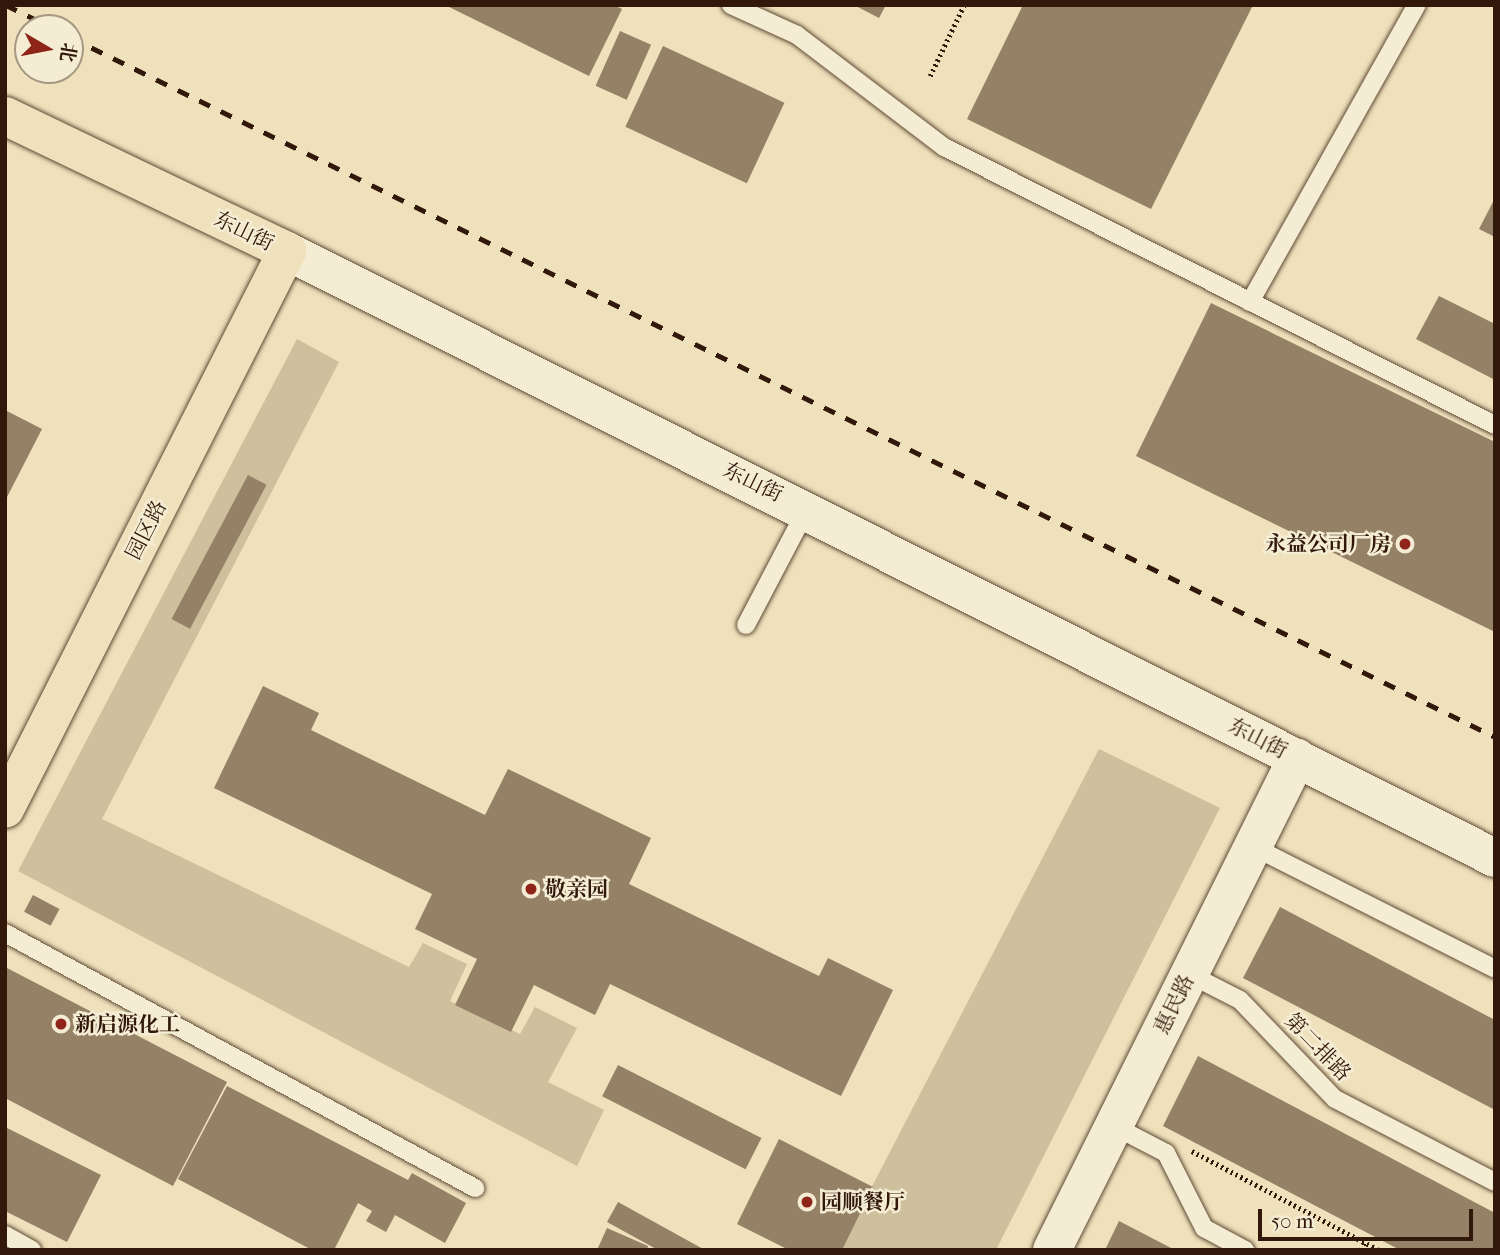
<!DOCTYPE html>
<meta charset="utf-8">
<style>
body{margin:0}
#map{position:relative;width:1500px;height:1255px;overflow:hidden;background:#eee1bb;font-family:"IM FELL French Canon","Noto Serif SC",serif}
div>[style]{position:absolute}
.green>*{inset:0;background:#cebf9d}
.building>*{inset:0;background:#948166;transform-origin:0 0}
.path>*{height:4.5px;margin-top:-2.25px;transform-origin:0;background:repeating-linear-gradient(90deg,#32180a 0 2px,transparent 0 5.5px)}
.roads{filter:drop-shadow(0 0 2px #614a36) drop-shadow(0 0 2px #614a36)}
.service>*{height:18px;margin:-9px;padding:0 9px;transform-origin:9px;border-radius:9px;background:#f4ecd3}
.tertiary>*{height:38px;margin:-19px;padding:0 19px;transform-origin:19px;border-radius:19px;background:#f4ecd3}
.secondary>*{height:38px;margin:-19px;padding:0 19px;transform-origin:19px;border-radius:19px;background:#f4ecd3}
.trunk>*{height:38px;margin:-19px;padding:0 19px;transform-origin:19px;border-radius:19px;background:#eee1bb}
.rail>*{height:5px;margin-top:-2.5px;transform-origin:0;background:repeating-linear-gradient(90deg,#32180a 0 12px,transparent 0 24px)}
.dots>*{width:19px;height:19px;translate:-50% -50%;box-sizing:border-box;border:4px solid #f4ecd3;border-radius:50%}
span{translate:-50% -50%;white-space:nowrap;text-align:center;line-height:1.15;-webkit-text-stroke:5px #f4ecd3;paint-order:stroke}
.street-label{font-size:21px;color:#32180a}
.poi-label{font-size:21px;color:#32180a;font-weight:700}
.right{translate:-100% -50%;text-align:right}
.left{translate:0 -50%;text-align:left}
.frame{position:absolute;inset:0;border:7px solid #32180a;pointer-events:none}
.north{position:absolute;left:14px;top:14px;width:70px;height:70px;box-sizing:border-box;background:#f4ecd3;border:2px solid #a69783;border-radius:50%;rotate:100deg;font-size:19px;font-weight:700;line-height:28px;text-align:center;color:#32180a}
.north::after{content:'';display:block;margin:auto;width:24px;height:32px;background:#8f2418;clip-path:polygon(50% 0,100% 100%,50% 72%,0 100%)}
.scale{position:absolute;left:1258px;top:1209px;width:215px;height:32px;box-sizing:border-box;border:4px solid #32180a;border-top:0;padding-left:9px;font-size:21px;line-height:24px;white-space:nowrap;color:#32180a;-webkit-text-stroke:5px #f4ecd3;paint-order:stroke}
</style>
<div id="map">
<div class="green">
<div style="clip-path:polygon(297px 339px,339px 362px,102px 819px,409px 967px,423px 943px,467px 964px,450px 1001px,520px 1034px,535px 1007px,577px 1028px,548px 1082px,604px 1110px,577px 1166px,18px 871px)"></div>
<div style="clip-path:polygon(1099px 749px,1220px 808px,996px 1250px,839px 1250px)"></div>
</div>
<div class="building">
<div style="clip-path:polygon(445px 5px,614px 5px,622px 9px,589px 76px)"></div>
<div style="clip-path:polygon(854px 5px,886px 5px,879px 18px)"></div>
<div style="clip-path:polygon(1023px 5px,1253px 5px,1151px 209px,967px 119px)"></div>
<div style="left:620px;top:31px;width:34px;height:60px;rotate:24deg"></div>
<div style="left:663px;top:46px;width:134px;height:89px;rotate:25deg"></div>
<div style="clip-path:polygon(1495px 198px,1495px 237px,1479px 229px)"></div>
<div style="clip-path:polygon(1439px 296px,1495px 324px,1495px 380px,1416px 339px)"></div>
<div style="clip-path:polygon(1211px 303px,1495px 442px,1495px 632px,1136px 456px)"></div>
<div style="clip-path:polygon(5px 410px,42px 429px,5px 501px)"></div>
<div style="left:248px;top:475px;width:21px;height:163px;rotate:28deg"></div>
<div style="clip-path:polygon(263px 686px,319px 713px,311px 730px,485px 815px,508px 769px,651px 838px,629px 884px,819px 976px,828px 958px,893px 990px,841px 1096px,610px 984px,595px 1015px,534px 985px,511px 1032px,455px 1005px,477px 959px,415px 929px,432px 894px,214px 788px)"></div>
<div style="left:33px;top:895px;width:30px;height:19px;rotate:28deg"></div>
<div style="clip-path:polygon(1280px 907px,1495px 1020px,1495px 1110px,1243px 978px)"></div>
<div style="clip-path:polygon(5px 967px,227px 1082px,173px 1186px,5px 1098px)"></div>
<div style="clip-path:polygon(1198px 1056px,1495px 1213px,1495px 1250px,1400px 1250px,1163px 1126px)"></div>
<div style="left:618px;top:1065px;width:161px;height:35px;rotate:27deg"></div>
<div style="clip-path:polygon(227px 1086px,408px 1180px,412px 1173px,466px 1203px,445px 1243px,395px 1215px,386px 1232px,366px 1221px,372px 1211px,358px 1203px,334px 1250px,312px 1250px,178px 1179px)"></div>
<div style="clip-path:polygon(5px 1127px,101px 1175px,67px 1242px,5px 1211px)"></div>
<div style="clip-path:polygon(779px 1139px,873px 1187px,842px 1250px,789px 1250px,737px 1224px)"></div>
<div style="clip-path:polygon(618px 1202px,705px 1250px,658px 1250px,607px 1222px)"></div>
<div style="clip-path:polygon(1119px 1221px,1175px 1250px,1105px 1250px)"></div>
<div style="clip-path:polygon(607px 1228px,648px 1246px,647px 1250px,597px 1250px)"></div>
</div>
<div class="path">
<div style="left:930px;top:76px;width:79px;rotate:-64.4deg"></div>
<div style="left:1192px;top:1151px;width:212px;rotate:27.9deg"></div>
<div style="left:1361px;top:1250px;width:9px;rotate:-63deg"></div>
</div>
<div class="roads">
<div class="service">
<div style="left:731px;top:5px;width:72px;rotate:24.4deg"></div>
<div style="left:797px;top:35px;width:185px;rotate:37.3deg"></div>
<div style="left:944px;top:147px;width:617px;rotate:26.77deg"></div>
<div style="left:1250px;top:302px;width:341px;rotate:-60.7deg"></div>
<div style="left:746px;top:625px;width:131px;rotate:-62.3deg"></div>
<div style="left:1252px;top:846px;width:272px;rotate:26.8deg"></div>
<div style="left:5px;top:933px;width:535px;rotate:28.48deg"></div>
<div style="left:1189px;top:974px;width:57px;rotate:27deg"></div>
<div style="left:1240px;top:1000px;width:137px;rotate:46.2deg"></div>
<div style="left:1335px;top:1099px;width:180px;rotate:27.4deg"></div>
<div style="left:1114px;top:1126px;width:59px;rotate:27.4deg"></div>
<div style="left:1166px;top:1153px;width:84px;rotate:63.1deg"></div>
<div style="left:1204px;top:1228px;width:47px;rotate:28.2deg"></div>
<div style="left:5px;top:1235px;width:31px;rotate:29deg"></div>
</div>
<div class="tertiary">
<div style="left:1052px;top:1250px;width:550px;rotate:-63.53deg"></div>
</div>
<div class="secondary">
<div style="left:287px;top:251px;width:1352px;rotate:26.68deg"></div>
</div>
<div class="trunk">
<div style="left:5px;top:116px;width:313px;rotate:25.6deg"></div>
<div style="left:287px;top:251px;width:625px;rotate:116.81deg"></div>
</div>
</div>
<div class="rail">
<div style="left:6px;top:5px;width:52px;rotate:26.1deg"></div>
<div style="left:70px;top:37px;width:1588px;rotate:26.16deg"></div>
</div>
<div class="dots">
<div style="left:1405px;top:544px;background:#8f2418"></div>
<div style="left:531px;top:889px;background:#8f2418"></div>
<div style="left:61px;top:1024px;background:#8f2418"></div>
<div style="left:807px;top:1202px;background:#8f2418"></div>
</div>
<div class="street-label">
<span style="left:244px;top:231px;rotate:26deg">东山街</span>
<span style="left:753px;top:482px;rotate:26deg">东山街</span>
<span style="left:146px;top:530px;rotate:-63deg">园区路</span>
<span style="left:1258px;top:738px;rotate:27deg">东山街</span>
<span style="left:1174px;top:1004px;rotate:-64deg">惠民路</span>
<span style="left:1318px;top:1047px;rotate:46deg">第二排路</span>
</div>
<div class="poi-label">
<span class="right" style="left:1391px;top:544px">永益公司厂房</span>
<span class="left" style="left:545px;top:889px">敬亲园</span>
<span class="left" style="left:75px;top:1024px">新启源化工</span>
<span class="left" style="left:821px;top:1202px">园顺餐厅</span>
</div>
<div class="frame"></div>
<div class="north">北</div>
<div class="scale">50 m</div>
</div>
